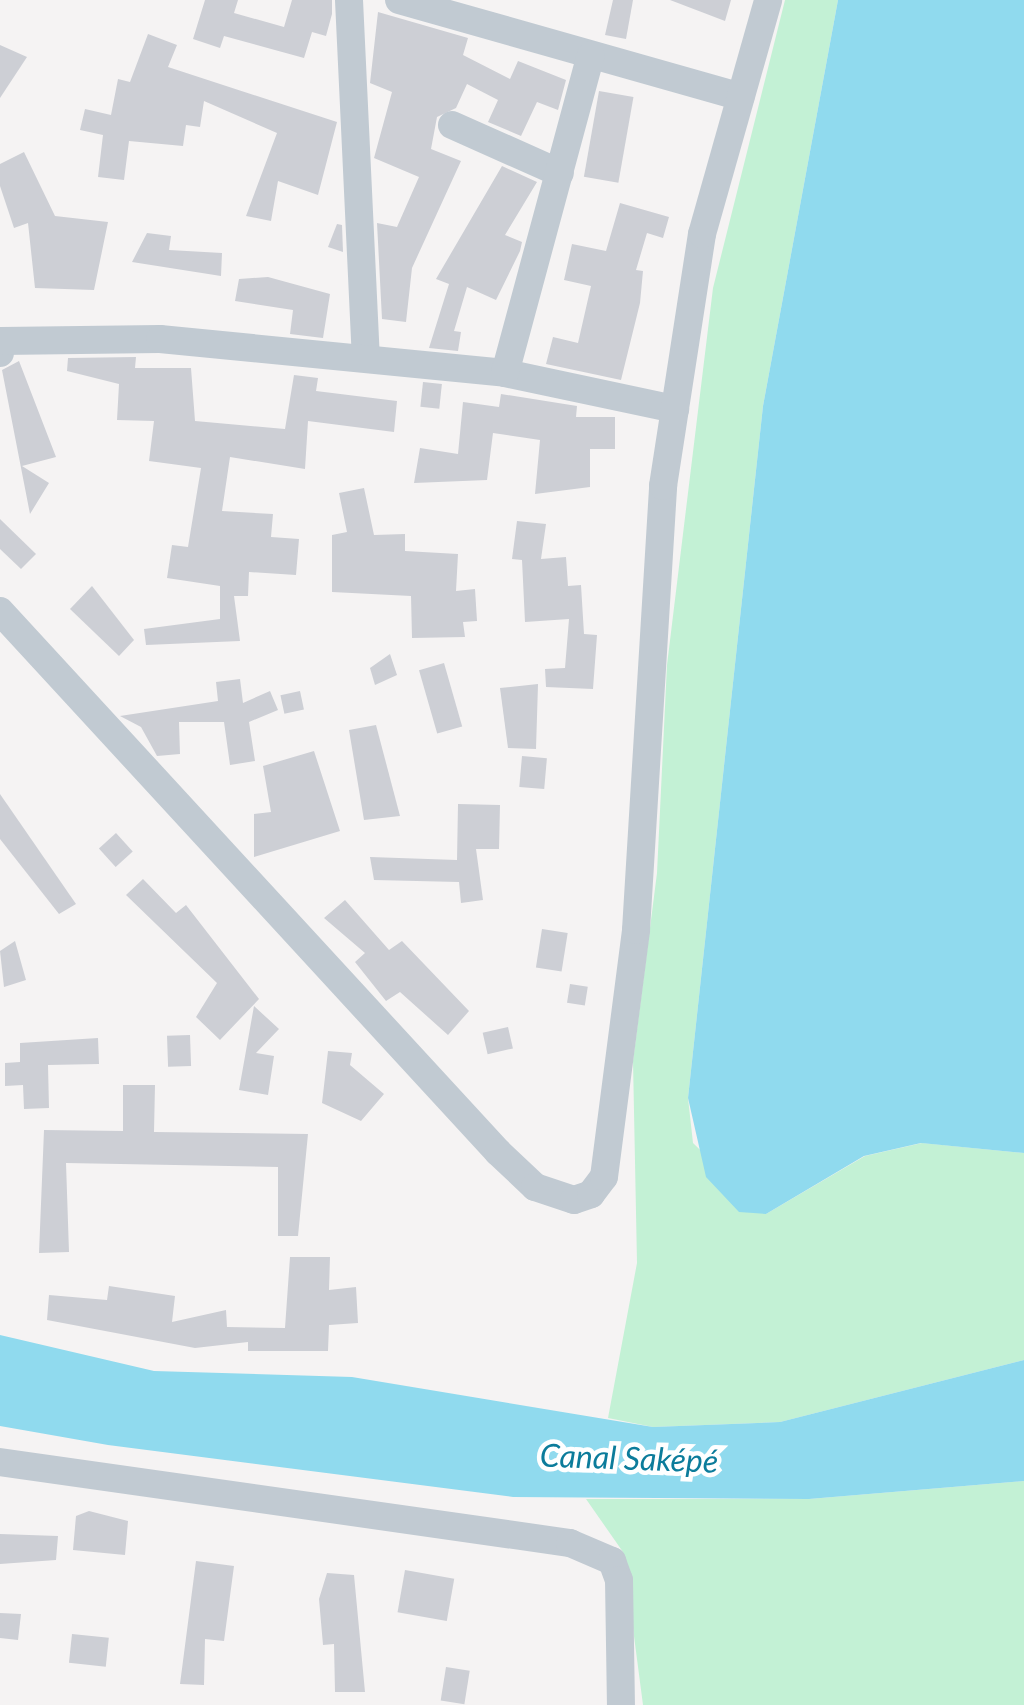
<!DOCTYPE html>
<meta charset="utf-8">
<style>
body{margin:0}
#map{position:relative;width:1024px;height:1705px;overflow:hidden;background:#f5f3f3;font-family:Lato,sans-serif}
div>[style]{position:absolute}
.green>*{inset:0;background:#c3f1d5}
.water>*{inset:0;background:#90daee}
.building>*{inset:0;background:#cdcfd5;transform-origin:0 0}
.minor>*{height:28px;margin:-14px;padding:0 14px;transform-origin:14px;border-radius:14px;background:#c1cad2}
span{translate:-50% -50%;white-space:nowrap;text-align:center;line-height:1.15;-webkit-text-stroke:9px #fff;paint-order:stroke}
.water-label{font-size:32px;color:#0c7c9b;font-style:italic}
</style>
<div id="map">
<div class="green">
<div style="clip-path:polygon(785px 0,838px 0,763px 406px,688px 1098px,693px 1143px,766px 1214px,865px 1156px,922px 1143px,1024px 1153px,1024px 1360px,780px 1422px,653px 1427px,608px 1418px,637px 1263px,633px 1061px,657px 873px,667px 665px,713px 288px)"></div>
<div style="clip-path:polygon(1024px 1481px,1024px 1705px,643px 1705px,623px 1552px,586px 1499px,809px 1499px)"></div>
</div>
<div class="water">
<div style="clip-path:polygon(838px 0,1024px 0,1024px 1153px,921px 1143px,864px 1156px,766px 1214px,739px 1212px,706px 1177px,688px 1098px,763px 406px)"></div>
<div style="clip-path:polygon(0 1335px,154px 1371px,352px 1377px,653px 1427px,780px 1422px,1024px 1360px,1024px 1481px,809px 1499px,513px 1497px,108px 1445px,0 1426px)"></div>
</div>
<div class="building">
<div style="clip-path:polygon(205px 0,238px 0,234px 13px,284px 27px,292px 0,332px 0,332px 14px,326px 36px,312px 32px,304px 58px,224px 36px,220px 48px,193px 39px)"></div>
<div style="clip-path:polygon(613px 0,633px 0,626px 39px,605px 35px)"></div>
<div style="clip-path:polygon(670px 0,731px 0,725px 21px)"></div>
<div style="clip-path:polygon(378px 12px,468px 38px,463px 55px,510px 79px,518px 61px,566px 80px,558px 110px,537px 102px,521px 136px,488px 122px,498px 100px,467px 84px,456px 108px,437px 117px,431px 149px,461px 161px,412px 268px,406px 322px,382px 319px,377px 223px,397px 227px,419px 177px,374px 158px,392px 92px,370px 83px)"></div>
<div style="clip-path:polygon(148px 34px,177px 45px,168px 67px,337px 122px,318px 195px,278px 181px,271px 221px,246px 216px,277px 133px,204px 101px,200px 127px,186px 125px,183px 146px,129px 141px,124px 180px,98px 177px,103px 135px,80px 130px,85px 109px,111px 115px,118px 79px,130px 82px)"></div>
<div style="clip-path:polygon(0 45px,27px 57px,0 98px)"></div>
<div style="left:599px;top:91px;width:35px;height:87px;rotate:10deg"></div>
<div style="clip-path:polygon(24px 152px,55px 216px,108px 222px,94px 290px,35px 288px,28px 223px,14px 228px,0 186px,0 164px)"></div>
<div style="clip-path:polygon(502px 166px,537px 182px,505px 235px,522px 242px,520px 251px,496px 300px,467px 287px,454px 331px,461px 332px,458px 351px,429px 348px,449px 284px,436px 279px)"></div>
<div style="clip-path:polygon(620px 203px,669px 217px,663px 238px,647px 233px,636px 270px,643px 271px,640px 303px,621px 380px,546px 364px,553px 337px,578px 343px,591px 286px,564px 280px,572px 244px,606px 251px)"></div>
<div style="clip-path:polygon(337px 224px,342px 225px,343px 252px,328px 247px)"></div>
<div style="clip-path:polygon(147px 233px,171px 236px,169px 250px,222px 253px,221px 276px,132px 262px)"></div>
<div style="clip-path:polygon(268px 277px,330px 294px,323px 338px,290px 334px,293px 310px,235px 301px,239px 279px)"></div>
<div style="clip-path:polygon(136px 357px,135px 368px,191px 368px,195px 421px,285px 429px,294px 375px,318px 378px,316px 391px,397px 401px,394px 432px,308px 421px,305px 469px,230px 457px,222px 511px,273px 514px,271px 537px,299px 539px,296px 575px,249px 572px,248px 596px,234px 596px,240px 641px,146px 645px,144px 629px,220px 619px,220px 586px,167px 578px,172px 545px,188px 547px,201px 468px,149px 461px,154px 421px,117px 420px,119px 384px,67px 371px,68px 358px)"></div>
<div style="clip-path:polygon(19px 361px,56px 457px,22px 466px,49px 483px,30px 514px,2px 370px)"></div>
<div style="left:423px;top:382px;width:19px;height:25px;rotate:6deg"></div>
<div style="clip-path:polygon(501px 394px,577px 406px,576px 417px,615px 417px,615px 449px,590px 449px,590px 487px,535px 494px,540px 440px,493px 433px,487px 480px,414px 483px,420px 448px,458px 454px,463px 402px,499px 407px)"></div>
<div style="clip-path:polygon(364px 488px,374px 535px,405px 534px,405px 551px,458px 554px,456px 591px,475px 589px,477px 621px,463px 622px,465px 637px,412px 638px,411px 596px,332px 592px,332px 535px,347px 532px,339px 493px)"></div>
<div style="clip-path:polygon(0 519px,36px 554px,21px 569px,0 549px)"></div>
<div style="clip-path:polygon(517px 521px,546px 524px,541px 559px,566px 557px,568px 586px,581px 585px,584px 634px,597px 635px,593px 689px,546px 687px,545px 669px,565px 668px,569px 619px,525px 622px,522px 560px,512px 559px)"></div>
<div style="clip-path:polygon(92px 586px,134px 640px,119px 656px,70px 609px)"></div>
<div style="clip-path:polygon(390px 654px,397px 675px,375px 685px,370px 668px)"></div>
<div style="left:444px;top:663px;width:66px;height:26px;rotate:74deg"></div>
<div style="clip-path:polygon(240px 679px,243px 703px,270px 691px,278px 710px,249px 722px,255px 761px,230px 765px,224px 722px,179px 722px,180px 754px,157px 756px,141px 727px,120px 716px,218px 701px,216px 682px)"></div>
<div style="clip-path:polygon(538px 684px,536px 749px,508px 748px,500px 688px)"></div>
<div style="left:300px;top:691px;width:19px;height:20px;rotate:78deg"></div>
<div style="clip-path:polygon(376px 725px,400px 816px,364px 820px,349px 730px)"></div>
<div style="clip-path:polygon(314px 751px,340px 831px,254px 857px,254px 814px,271px 812px,263px 766px)"></div>
<div style="left:522px;top:756px;width:25px;height:31px;rotate:5deg"></div>
<div style="clip-path:polygon(0 794px,76px 904px,59px 914px,0 839px)"></div>
<div style="clip-path:polygon(458px 804px,500px 805px,499px 849px,476px 849px,483px 900px,461px 903px,459px 882px,374px 880px,370px 857px,457px 860px)"></div>
<div style="left:116px;top:833px;width:25px;height:23px;rotate:48deg"></div>
<div style="clip-path:polygon(143px 879px,176px 913px,186px 905px,259px 999px,220px 1040px,196px 1017px,217px 983px,126px 895px)"></div>
<div style="clip-path:polygon(345px 900px,389px 950px,402px 941px,469px 1011px,448px 1035px,400px 992px,386px 1001px,355px 962px,365px 953px,324px 918px)"></div>
<div style="left:542px;top:929px;width:26px;height:39px;rotate:9deg"></div>
<div style="clip-path:polygon(15px 941px,26px 980px,4px 987px,0 951px)"></div>
<div style="left:570px;top:984px;width:18px;height:19px;rotate:9deg"></div>
<div style="clip-path:polygon(254px 1006px,279px 1029px,256px 1053px,274px 1056px,268px 1095px,239px 1090px)"></div>
<div style="left:508px;top:1027px;width:22px;height:26px;rotate:77deg"></div>
<div style="left:190px;top:1035px;width:31px;height:23px;rotate:88deg"></div>
<div style="clip-path:polygon(98px 1038px,99px 1064px,48px 1065px,49px 1108px,24px 1109px,23px 1085px,5px 1086px,5px 1063px,20px 1062px,20px 1043px)"></div>
<div style="clip-path:polygon(328px 1051px,352px 1053px,350px 1065px,384px 1094px,361px 1121px,322px 1103px)"></div>
<div style="clip-path:polygon(123px 1085px,155px 1085px,154px 1132px,308px 1134px,298px 1236px,278px 1236px,278px 1167px,66px 1163px,69px 1252px,39px 1253px,44px 1130px,123px 1131px)"></div>
<div style="clip-path:polygon(290px 1257px,330px 1257px,329px 1290px,356px 1287px,358px 1323px,329px 1325px,328px 1351px,248px 1351px,248px 1342px,195px 1348px,47px 1320px,49px 1295px,107px 1300px,109px 1286px,175px 1296px,172px 1322px,226px 1310px,227px 1327px,285px 1328px)"></div>
<div style="clip-path:polygon(89px 1511px,128px 1521px,125px 1555px,73px 1550px,76px 1516px)"></div>
<div style="clip-path:polygon(0 1534px,58px 1536px,56px 1560px,0 1564px)"></div>
<div style="clip-path:polygon(196px 1561px,234px 1566px,224px 1641px,205px 1639px,204px 1685px,180px 1684px)"></div>
<div style="left:405px;top:1570px;width:50px;height:43px;rotate:10deg"></div>
<div style="clip-path:polygon(327px 1573px,354px 1575px,365px 1692px,335px 1692px,334px 1644px,323px 1645px,319px 1599px)"></div>
<div style="clip-path:polygon(0 1613px,21px 1614px,18px 1640px,0 1638px)"></div>
<div style="left:72px;top:1634px;width:37px;height:29px;rotate:6deg"></div>
<div style="left:446px;top:1667px;width:24px;height:34px;rotate:9deg"></div>
</div>
<div class="minor">
<div style="left:349px;top:0;width:358px;rotate:87.3deg"></div>
<div style="left:399px;top:0;width:355px;rotate:15.8deg"></div>
<div style="left:452px;top:125px;width:118px;rotate:24deg"></div>
<div style="left:0;top:353px;width:12px;rotate:-85deg"></div>
<div style="left:1px;top:341px;width:159px;rotate:-0.7deg"></div>
<div style="left:160px;top:339px;width:347px;rotate:5.6deg"></div>
<div style="left:505px;top:373px;width:174px;rotate:12deg"></div>
<div style="left:505px;top:373px;width:329px;rotate:-74.9deg"></div>
<div style="left:0;top:611px;width:735px;rotate:47.37deg"></div>
<div style="left:498px;top:1152px;width:51px;rotate:43.4deg"></div>
<div style="left:535px;top:1187px;width:41px;rotate:18.4deg"></div>
<div style="left:574px;top:1200px;width:18px;rotate:-19deg"></div>
<div style="left:591px;top:1194px;width:21px;rotate:-53deg"></div>
<div style="left:604px;top:1177px;width:249px;rotate:-82.6deg"></div>
<div style="left:636px;top:930px;width:445px;rotate:-86.5deg"></div>
<div style="left:663px;top:486px;width:255px;rotate:-81.2deg"></div>
<div style="left:702px;top:234px;width:243px;rotate:-74.2deg"></div>
<div style="left:0;top:1462px;width:576px;rotate:8.09deg"></div>
<div style="left:570px;top:1543px;width:46px;rotate:23.2deg"></div>
<div style="left:612px;top:1561px;width:20px;rotate:70deg"></div>
<div style="left:619px;top:1580px;width:125px;rotate:89.1deg"></div>
</div>
<div class="water-label">
<span style="left:629px;top:1458px;rotate:2deg">Canal Saképé</span>
</div>
</div>
